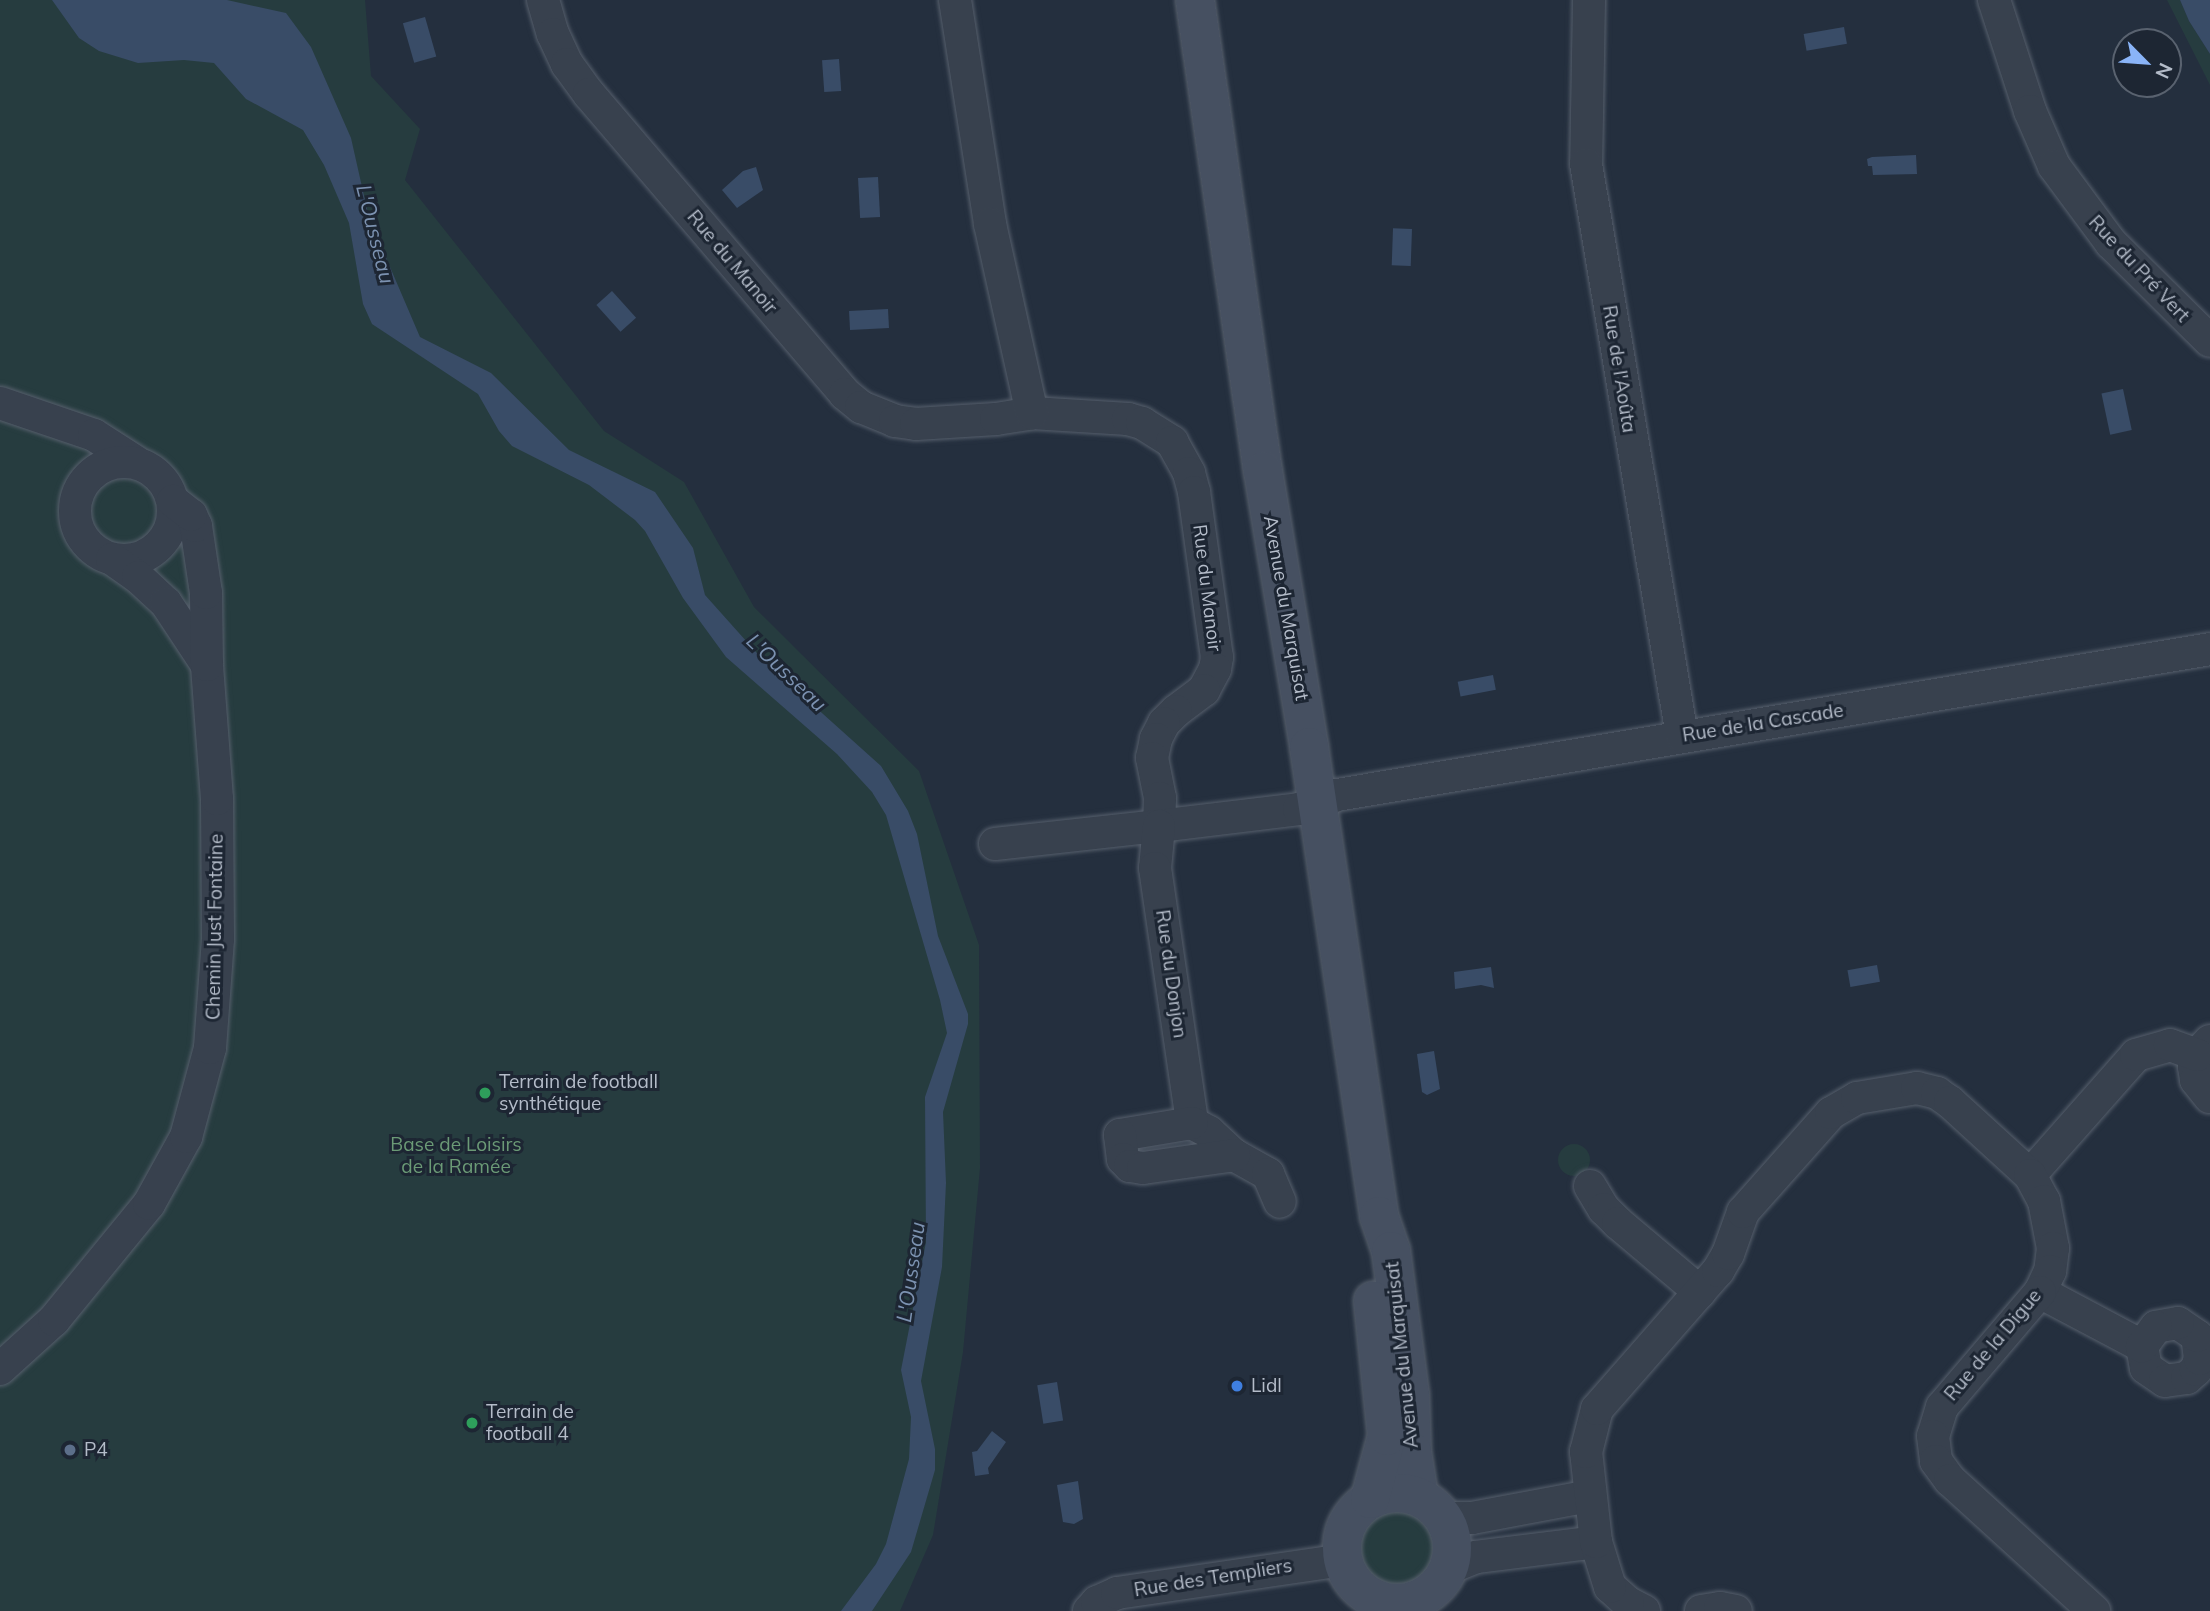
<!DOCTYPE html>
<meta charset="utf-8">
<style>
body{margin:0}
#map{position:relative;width:2210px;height:1611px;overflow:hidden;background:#242f3e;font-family:Mulish,sans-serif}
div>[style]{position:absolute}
.green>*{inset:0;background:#263c3f}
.round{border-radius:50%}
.water>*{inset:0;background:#394c67;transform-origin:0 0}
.roads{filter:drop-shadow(0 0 2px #565f6c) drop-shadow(0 0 2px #565f6c)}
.minor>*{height:32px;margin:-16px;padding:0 16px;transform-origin:16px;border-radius:16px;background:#38414e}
.minor>.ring{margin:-16px;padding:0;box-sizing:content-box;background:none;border:32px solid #38414e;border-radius:50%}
.secondary>*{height:38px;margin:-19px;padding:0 19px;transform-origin:19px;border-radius:19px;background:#465061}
.secondary>.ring{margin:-19px;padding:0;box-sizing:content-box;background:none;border:38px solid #465061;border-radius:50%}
.dots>*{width:19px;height:19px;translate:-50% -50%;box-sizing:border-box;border:4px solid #1d2633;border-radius:50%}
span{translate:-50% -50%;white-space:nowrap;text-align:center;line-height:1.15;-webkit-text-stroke:6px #1d2633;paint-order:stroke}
.street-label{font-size:19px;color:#b4bcc9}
.poi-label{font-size:19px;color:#b4bcc9}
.left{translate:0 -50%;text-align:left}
.park-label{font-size:19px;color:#6b9a76}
.water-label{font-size:21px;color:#7c92b1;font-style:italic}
.north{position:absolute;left:2112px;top:28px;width:70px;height:70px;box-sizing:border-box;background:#1d2633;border:2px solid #59626f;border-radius:50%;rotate:115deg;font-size:19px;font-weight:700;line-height:28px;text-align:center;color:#b4bcc9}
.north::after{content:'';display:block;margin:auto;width:24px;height:32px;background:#8ab4f8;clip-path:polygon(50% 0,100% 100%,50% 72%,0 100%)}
</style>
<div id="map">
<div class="green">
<div style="clip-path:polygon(0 0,365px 0,371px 76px,420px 129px,405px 180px,604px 431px,684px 482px,754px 607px,919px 771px,979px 945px,980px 1168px,963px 1352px,933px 1535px,900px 1611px,0 1611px)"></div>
<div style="clip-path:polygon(2167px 0,2180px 0,2189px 21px,2210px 54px,2210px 85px)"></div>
<div class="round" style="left:1558px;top:1144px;width:32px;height:32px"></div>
<div class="round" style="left:1357px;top:1511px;width:78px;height:78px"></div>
</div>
<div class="water">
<div style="clip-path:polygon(52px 0,227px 0,286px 13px,311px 47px,351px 138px,369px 218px,420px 337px,491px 373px,569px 450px,655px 492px,693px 548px,705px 595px,764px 661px,881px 766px,908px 811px,917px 834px,938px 936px,968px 1014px,968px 1024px,943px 1112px,946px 1183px,942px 1267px,921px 1381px,935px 1449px,935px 1470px,911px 1552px,872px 1611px,841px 1611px,876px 1564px,886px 1544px,909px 1459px,911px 1417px,901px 1370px,926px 1242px,925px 1097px,947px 1033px,940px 1000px,886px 815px,872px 792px,837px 754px,726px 657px,683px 598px,645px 531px,635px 520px,589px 485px,512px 446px,499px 431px,478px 394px,372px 324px,363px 304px,349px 223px,324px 165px,303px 130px,246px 99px,214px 63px,184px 60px,138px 63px,99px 51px,79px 38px)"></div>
<div style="clip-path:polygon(2180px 0,2210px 0,2210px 54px,2189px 21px)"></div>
<div style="left:425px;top:17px;width:41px;height:23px;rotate:74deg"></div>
<div style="left:1844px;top:27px;width:17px;height:41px;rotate:80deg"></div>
<div style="left:839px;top:59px;width:32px;height:17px;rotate:86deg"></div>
<div style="clip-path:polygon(1916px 155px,1917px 174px,1873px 175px,1872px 166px,1868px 166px,1867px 159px,1872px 157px)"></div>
<div style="clip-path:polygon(756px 167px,763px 190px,737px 208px,722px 190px,743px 171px)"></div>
<div style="left:878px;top:177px;width:40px;height:20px;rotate:87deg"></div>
<div style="left:1412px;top:229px;width:37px;height:19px;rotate:92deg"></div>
<div style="left:612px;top:291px;width:36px;height:21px;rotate:48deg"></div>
<div style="left:888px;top:309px;width:19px;height:39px;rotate:87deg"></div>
<div style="left:2123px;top:389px;width:42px;height:22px;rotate:78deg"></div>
<div style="left:1493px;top:675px;width:15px;height:36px;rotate:79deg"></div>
<div style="left:1877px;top:965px;width:17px;height:30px;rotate:80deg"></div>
<div style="clip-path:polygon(1491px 967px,1494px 988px,1481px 985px,1455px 989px,1454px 972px)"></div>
<div style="clip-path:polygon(1434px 1051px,1440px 1089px,1427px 1095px,1422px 1092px,1417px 1054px)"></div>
<div style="left:1057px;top:1382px;width:39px;height:20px;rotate:81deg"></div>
<div style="clip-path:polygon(992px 1431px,1006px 1442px,988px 1468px,989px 1474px,975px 1476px,972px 1452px,977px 1451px)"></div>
<div style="clip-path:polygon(1078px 1481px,1083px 1519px,1074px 1524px,1063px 1522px,1057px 1485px)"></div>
</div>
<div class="roads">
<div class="minor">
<div style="left:543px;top:0;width:35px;rotate:74deg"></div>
<div style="left:553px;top:34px;width:33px;rotate:65deg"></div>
<div style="left:567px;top:64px;width:37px;rotate:54deg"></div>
<div style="left:589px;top:94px;width:394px;rotate:49.5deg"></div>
<div style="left:845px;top:394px;width:21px;rotate:39deg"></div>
<div style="left:861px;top:407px;width:37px;rotate:22deg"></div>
<div style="left:895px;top:421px;width:21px;rotate:8deg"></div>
<div style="left:916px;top:424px;width:80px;rotate:-3.6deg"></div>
<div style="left:996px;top:419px;width:36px;rotate:-9deg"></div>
<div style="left:1032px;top:413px;width:96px;rotate:3.6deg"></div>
<div style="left:1128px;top:419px;width:15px;rotate:16deg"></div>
<div style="left:1142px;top:423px;width:36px;rotate:32deg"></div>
<div style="left:1172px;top:442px;width:35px;rotate:61deg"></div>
<div style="left:1189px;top:473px;width:20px;rotate:75deg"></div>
<div style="left:1194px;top:492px;width:167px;rotate:82.1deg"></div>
<div style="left:1217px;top:657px;width:12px;rotate:99deg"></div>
<div style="left:1215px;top:669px;width:24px;rotate:118deg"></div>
<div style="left:1204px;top:690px;width:35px;rotate:143deg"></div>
<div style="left:1176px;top:711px;width:17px;rotate:135deg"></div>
<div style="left:1164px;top:723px;width:18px;rotate:117deg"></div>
<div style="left:1156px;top:739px;width:19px;rotate:102deg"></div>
<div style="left:1152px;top:758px;width:41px;rotate:78.7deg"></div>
<div style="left:1160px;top:798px;width:28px;rotate:92deg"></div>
<div style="left:1159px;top:826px;width:141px;rotate:-6.9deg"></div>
<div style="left:1299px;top:809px;width:40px;rotate:-20.2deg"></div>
<div style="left:1337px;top:795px;width:885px;rotate:-9.49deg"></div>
<div style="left:955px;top:0;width:227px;rotate:81.1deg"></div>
<div style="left:990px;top:224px;width:194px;rotate:77.5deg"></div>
<div style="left:1589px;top:0;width:164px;rotate:91deg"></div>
<div style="left:1586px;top:164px;width:580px;rotate:80.47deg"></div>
<div style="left:1994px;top:0;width:117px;rotate:72deg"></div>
<div style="left:2030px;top:111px;width:60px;rotate:66.4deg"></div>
<div style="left:2054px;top:166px;width:96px;rotate:53.5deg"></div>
<div style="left:2111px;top:243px;width:139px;rotate:44.7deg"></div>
<div style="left:0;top:403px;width:99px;rotate:18.8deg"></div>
<div style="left:94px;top:435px;width:50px;rotate:32.7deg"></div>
<div class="ring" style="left:75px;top:462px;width:66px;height:66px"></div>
<div style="left:112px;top:559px;width:32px;rotate:35deg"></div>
<div style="left:138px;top:577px;width:38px;rotate:43deg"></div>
<div style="left:166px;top:603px;width:74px;rotate:56.5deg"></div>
<div style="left:995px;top:844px;width:165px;rotate:-6.3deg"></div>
<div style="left:1159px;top:826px;width:42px;rotate:95.4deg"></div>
<div style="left:1155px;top:868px;width:258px;rotate:81.7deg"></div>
<div style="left:1192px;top:1123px;width:19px;rotate:28deg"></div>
<div style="left:1209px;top:1132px;width:34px;rotate:43deg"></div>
<div style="left:1234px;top:1155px;width:39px;rotate:29deg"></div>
<div style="left:1268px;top:1174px;width:30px;rotate:67deg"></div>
<div style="left:2210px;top:1041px;width:19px;rotate:133deg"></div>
<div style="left:2197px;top:1055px;width:12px;rotate:104deg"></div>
<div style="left:2194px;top:1067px;width:13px;rotate:81deg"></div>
<div style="left:2196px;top:1080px;width:22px;rotate:51deg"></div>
<div style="left:1192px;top:1123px;width:73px;rotate:170.5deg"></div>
<div style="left:1120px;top:1135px;width:24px;rotate:83deg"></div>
<div style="left:1123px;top:1159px;width:10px;rotate:45deg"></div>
<div style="left:1130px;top:1166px;width:13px;rotate:9deg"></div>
<div style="left:1143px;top:1168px;width:92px;rotate:-8.1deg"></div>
<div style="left:2030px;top:1175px;width:160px;rotate:-48.5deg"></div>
<div style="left:2136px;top:1055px;width:35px;rotate:-16deg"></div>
<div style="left:2170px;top:1045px;width:29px;rotate:20deg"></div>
<div style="left:1590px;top:1186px;width:27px;rotate:59deg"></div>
<div style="left:1604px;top:1209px;width:20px;rotate:45deg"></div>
<div style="left:1618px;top:1223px;width:107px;rotate:40.1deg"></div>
<div style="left:2040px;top:1292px;width:115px;rotate:27.9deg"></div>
<div style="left:2142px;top:1346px;width:22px;rotate:80deg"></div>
<div style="left:2146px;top:1368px;width:23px;rotate:34deg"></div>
<div style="left:2165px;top:1381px;width:22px;rotate:-8deg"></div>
<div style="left:2187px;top:1378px;width:12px;rotate:-42deg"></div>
<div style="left:2196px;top:1370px;width:12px;rotate:-70deg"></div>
<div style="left:2200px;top:1359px;width:23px;rotate:-97deg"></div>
<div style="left:2197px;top:1336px;width:23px;rotate:-146deg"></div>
<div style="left:2178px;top:1323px;width:22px;rotate:170deg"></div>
<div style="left:2156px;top:1327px;width:24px;rotate:126deg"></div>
<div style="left:0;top:1369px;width:73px;rotate:-42.2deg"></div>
<div style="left:54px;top:1320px;width:150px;rotate:-50.7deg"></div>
<div style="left:149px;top:1204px;width:77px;rotate:-61.1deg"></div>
<div style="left:186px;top:1137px;width:92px;rotate:-74.9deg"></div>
<div style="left:210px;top:1048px;width:109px;rotate:-85.8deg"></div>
<div style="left:218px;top:939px;width:140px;rotate:-90.4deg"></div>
<div style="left:217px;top:799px;width:134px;rotate:-94.3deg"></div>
<div style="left:207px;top:665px;width:72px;rotate:-90.8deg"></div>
<div style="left:206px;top:593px;width:68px;rotate:-98.5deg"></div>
<div style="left:196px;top:526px;width:12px;rotate:-114deg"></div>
<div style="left:191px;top:515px;width:23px;rotate:-142deg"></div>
<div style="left:1444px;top:1518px;width:28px"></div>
<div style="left:1472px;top:1518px;width:119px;rotate:-10.6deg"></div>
<div style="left:1449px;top:1568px;width:29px;rotate:-22deg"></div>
<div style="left:1476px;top:1557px;width:121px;rotate:-7.1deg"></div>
<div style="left:1089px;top:1611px;width:12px;rotate:-48deg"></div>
<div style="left:1097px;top:1602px;width:22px;rotate:-24deg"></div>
<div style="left:1117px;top:1593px;width:227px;rotate:-8.3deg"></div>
<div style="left:1644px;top:1611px;width:18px;rotate:-153deg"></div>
<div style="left:1628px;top:1603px;width:24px;rotate:-138deg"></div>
<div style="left:1610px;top:1587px;width:47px;rotate:-107.3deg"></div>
<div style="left:1596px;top:1542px;width:91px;rotate:-96.3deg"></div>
<div style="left:1586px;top:1452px;width:44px;rotate:-75.7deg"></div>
<div style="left:1597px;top:1409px;width:184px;rotate:-48.8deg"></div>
<div style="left:1718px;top:1271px;width:20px;rotate:-60deg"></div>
<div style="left:1728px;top:1254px;width:45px;rotate:-70.3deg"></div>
<div style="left:1743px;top:1212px;width:132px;rotate:-48.4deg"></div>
<div style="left:1831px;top:1113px;width:30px;rotate:-30deg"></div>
<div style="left:1857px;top:1098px;width:61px;rotate:-9.5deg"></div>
<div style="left:1917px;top:1088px;width:21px;rotate:14deg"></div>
<div style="left:1937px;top:1093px;width:16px;rotate:35deg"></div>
<div style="left:1950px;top:1102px;width:108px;rotate:42.4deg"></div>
<div style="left:2030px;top:1175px;width:30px;rotate:62deg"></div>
<div style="left:2044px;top:1201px;width:48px;rotate:79.2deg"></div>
<div style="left:2053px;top:1248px;width:23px;rotate:97deg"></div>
<div style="left:2050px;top:1271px;width:23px;rotate:115deg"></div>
<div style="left:2040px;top:1292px;width:151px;rotate:130.4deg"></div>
<div style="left:1942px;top:1407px;width:30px;rotate:107deg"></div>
<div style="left:1933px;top:1436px;width:25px;rotate:83deg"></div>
<div style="left:1936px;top:1461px;width:24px;rotate:54deg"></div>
<div style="left:1950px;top:1480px;width:195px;rotate:42.3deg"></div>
<div style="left:1701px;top:1611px;width:19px;rotate:-9deg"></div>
<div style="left:1720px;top:1608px;width:16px;rotate:11deg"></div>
</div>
<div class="secondary">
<div style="left:1195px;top:0;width:476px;rotate:81.8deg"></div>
<div style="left:1263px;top:471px;width:280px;rotate:80.5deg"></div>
<div style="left:1309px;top:747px;width:474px;rotate:81.5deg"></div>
<div style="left:1379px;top:1216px;width:37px;rotate:71deg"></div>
<div style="left:1391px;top:1251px;width:145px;rotate:82.5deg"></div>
<div style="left:1410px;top:1395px;width:57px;rotate:88deg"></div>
<div style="left:1412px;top:1452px;width:45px;rotate:81deg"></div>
<div class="ring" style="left:1342px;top:1493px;width:72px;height:72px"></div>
<div style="left:1370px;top:1499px;width:65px;rotate:-74.9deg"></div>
<div style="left:1387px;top:1436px;width:136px;rotate:-95.9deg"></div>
</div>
</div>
<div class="dots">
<div style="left:485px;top:1093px;background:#2e9e5b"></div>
<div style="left:1237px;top:1386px;background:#3f7fe0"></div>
<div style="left:472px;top:1423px;background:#2e9e5b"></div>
<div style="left:70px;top:1450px;background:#5c6f8a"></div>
</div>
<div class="street-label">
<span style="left:732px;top:262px;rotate:50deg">Rue du Manoir</span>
<span style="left:2139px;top:269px;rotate:47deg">Rue du Pré Vert</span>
<span style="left:1619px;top:369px;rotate:81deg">Rue de l'Aoûta</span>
<span style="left:1207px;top:588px;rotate:83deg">Rue du Manoir</span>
<span style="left:1286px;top:608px;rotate:80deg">Avenue du Marquisat</span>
<span style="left:1763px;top:723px;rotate:-9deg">Rue de la Cascade</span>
<span style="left:215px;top:927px;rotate:-89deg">Chemin Just Fontaine</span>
<span style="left:1171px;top:974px;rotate:82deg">Rue du Donjon</span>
<span style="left:1993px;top:1345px;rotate:-50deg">Rue de la Digue</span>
<span style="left:1402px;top:1355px;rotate:-96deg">Avenue du Marquisat</span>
<span style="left:1213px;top:1578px;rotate:-9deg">Rue des Templiers</span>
</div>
<div class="poi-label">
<span class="left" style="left:499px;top:1093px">Terrain de football<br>synthétique</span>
<span class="left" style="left:1251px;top:1386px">Lidl</span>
<span class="left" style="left:486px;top:1423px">Terrain de<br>football 4</span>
<span class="left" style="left:84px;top:1450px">P4</span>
</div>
<div class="park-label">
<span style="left:456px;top:1156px">Base de Loisirs<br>de la Ramée</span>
</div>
<div class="water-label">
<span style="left:376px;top:234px;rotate:76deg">L'Ousseau</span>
<span style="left:787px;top:672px;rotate:44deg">L'Ousseau</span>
<span style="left:910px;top:1272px;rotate:-82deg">L'Ousseau</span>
</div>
<div class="north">N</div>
</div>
